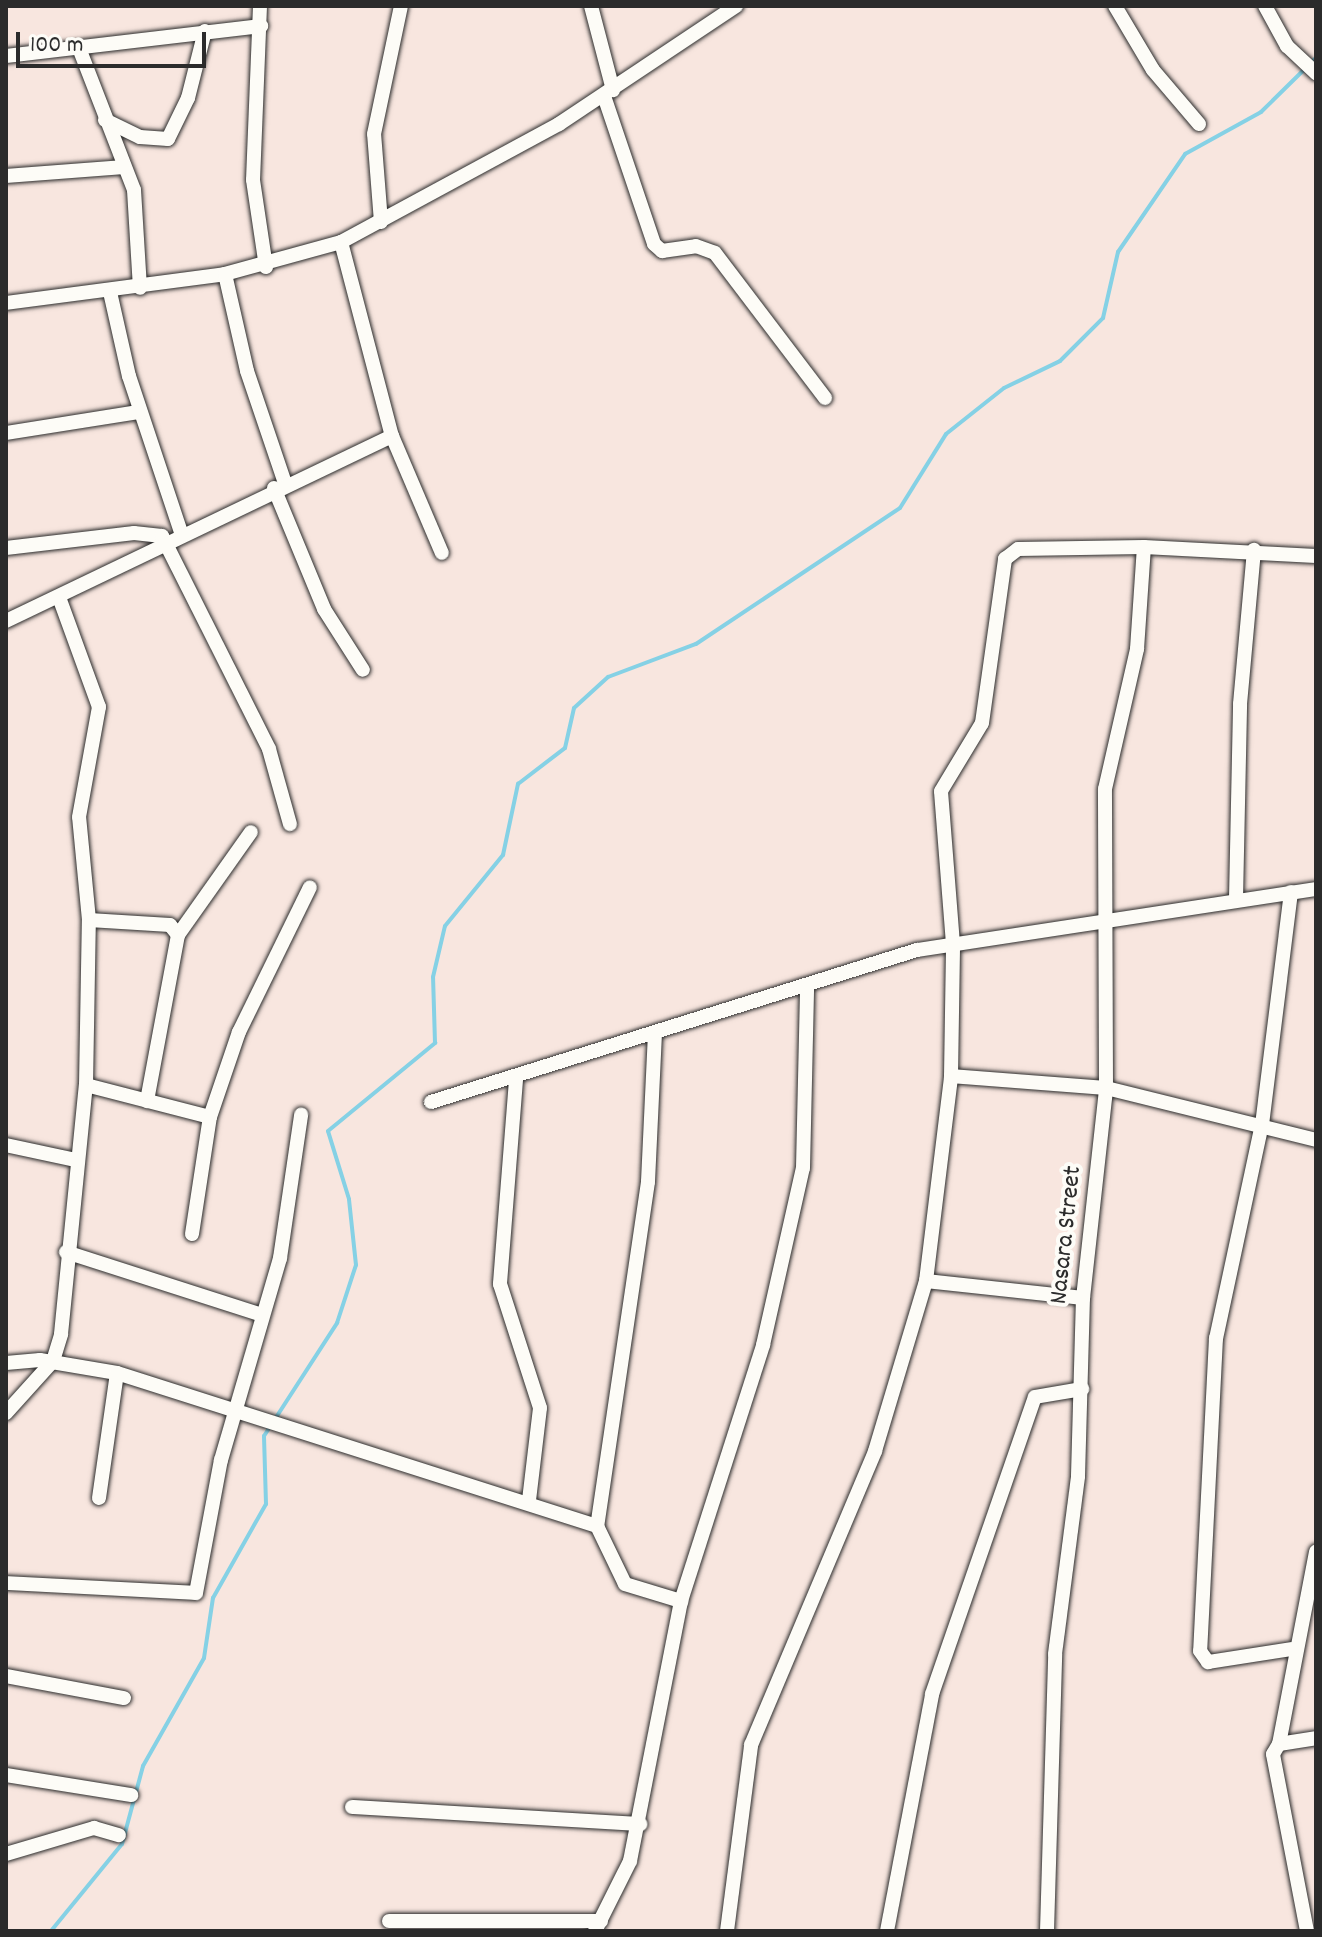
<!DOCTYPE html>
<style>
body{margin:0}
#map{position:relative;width:1322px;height:1937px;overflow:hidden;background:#f8e6df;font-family:Dekko,sans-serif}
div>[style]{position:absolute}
.stream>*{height:4px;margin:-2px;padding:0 2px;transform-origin:2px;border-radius:2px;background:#85d1e5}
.roads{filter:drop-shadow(0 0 2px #2b2b2b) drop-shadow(0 0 2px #2b2b2b)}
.minor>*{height:14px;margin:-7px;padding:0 7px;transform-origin:7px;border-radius:7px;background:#fdfcf7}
span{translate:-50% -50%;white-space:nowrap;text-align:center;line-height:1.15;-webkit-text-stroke:8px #fdfcf7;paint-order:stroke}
.street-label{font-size:26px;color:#2b2b2b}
.frame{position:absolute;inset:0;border:8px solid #2b2b2b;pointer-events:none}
.scale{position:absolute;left:16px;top:32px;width:190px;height:36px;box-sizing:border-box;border:4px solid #2b2b2b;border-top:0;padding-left:10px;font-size:24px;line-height:28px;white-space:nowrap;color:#2b2b2b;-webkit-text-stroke:6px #fdfcf7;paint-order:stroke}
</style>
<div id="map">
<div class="stream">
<div style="left:51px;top:1931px;width:112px;rotate:-50.8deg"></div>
<div style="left:122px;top:1844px;width:81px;rotate:-74.9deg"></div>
<div style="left:143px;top:1766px;width:124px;rotate:-60.5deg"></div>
<div style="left:204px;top:1658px;width:61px;rotate:-81.5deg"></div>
<div style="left:213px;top:1598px;width:108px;rotate:-60.6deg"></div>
<div style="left:266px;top:1504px;width:68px;rotate:-91.7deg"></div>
<div style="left:264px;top:1436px;width:135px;rotate:-57.1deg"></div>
<div style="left:337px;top:1323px;width:61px;rotate:-71.9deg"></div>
<div style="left:356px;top:1265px;width:66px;rotate:-96.1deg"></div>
<div style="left:349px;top:1199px;width:71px;rotate:-107.2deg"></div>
<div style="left:328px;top:1131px;width:139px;rotate:-39.4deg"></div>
<div style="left:435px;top:1043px;width:66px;rotate:-91.7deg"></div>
<div style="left:433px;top:977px;width:52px;rotate:-76.8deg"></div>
<div style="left:445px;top:926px;width:92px;rotate:-50.8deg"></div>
<div style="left:503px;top:855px;width:73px;rotate:-78.1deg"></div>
<div style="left:518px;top:784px;width:59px;rotate:-37.5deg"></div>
<div style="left:565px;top:748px;width:41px;rotate:-77.3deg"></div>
<div style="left:574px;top:708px;width:46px;rotate:-42.4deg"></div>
<div style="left:608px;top:677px;width:94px;rotate:-20.6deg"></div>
<div style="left:696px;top:644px;width:245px;rotate:-33.7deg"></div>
<div style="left:900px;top:508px;width:87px;rotate:-58.1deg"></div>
<div style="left:946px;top:434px;width:74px;rotate:-38.4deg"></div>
<div style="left:1004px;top:388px;width:62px;rotate:-25.7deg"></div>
<div style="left:1060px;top:361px;width:61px;rotate:-45deg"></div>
<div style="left:1103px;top:318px;width:68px;rotate:-77.2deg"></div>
<div style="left:1118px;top:252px;width:119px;rotate:-55.6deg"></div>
<div style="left:1185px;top:154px;width:87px;rotate:-28.9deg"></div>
<div style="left:1261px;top:112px;width:77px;rotate:-44.5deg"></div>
</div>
<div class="roads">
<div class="minor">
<div style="left:260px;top:6px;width:174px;rotate:92.3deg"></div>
<div style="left:253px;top:180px;width:88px;rotate:81.5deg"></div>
<div style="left:591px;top:6px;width:87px;rotate:75.3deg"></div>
<div style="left:1115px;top:6px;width:74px;rotate:59.3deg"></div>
<div style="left:1153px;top:70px;width:71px;rotate:49.6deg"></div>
<div style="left:1265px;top:6px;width:46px;rotate:61.2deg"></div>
<div style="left:1287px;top:46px;width:40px;rotate:43deg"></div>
<div style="left:79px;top:48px;width:152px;rotate:68.8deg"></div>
<div style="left:134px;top:190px;width:98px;rotate:86.5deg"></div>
<div style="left:6px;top:56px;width:257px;rotate:-6.7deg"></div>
<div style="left:604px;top:96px;width:156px;rotate:71.3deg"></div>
<div style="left:654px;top:244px;width:11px;rotate:41deg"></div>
<div style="left:662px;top:251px;width:34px;rotate:-8deg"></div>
<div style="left:696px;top:246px;width:20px;rotate:20deg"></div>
<div style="left:715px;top:253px;width:182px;rotate:52.8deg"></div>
<div style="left:105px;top:120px;width:39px;rotate:26deg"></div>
<div style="left:140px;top:137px;width:28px;rotate:4deg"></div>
<div style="left:168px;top:139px;width:46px;rotate:-64deg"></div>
<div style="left:188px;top:98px;width:69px;rotate:-75.8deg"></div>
<div style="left:6px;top:176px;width:118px;rotate:-4.4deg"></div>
<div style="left:381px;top:222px;width:88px;rotate:-94.5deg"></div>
<div style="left:374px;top:134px;width:131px;rotate:-78.1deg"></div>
<div style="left:341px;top:242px;width:201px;rotate:75.3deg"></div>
<div style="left:392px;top:436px;width:127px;rotate:66.9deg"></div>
<div style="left:225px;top:274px;width:99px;rotate:77.2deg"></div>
<div style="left:247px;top:371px;width:118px;rotate:71.3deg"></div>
<div style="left:110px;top:292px;width:86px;rotate:77.3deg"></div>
<div style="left:129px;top:376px;width:168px;rotate:71.6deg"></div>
<div style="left:6px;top:303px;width:221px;rotate:-7.5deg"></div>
<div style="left:225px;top:274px;width:120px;rotate:-15.4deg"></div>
<div style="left:341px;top:242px;width:248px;rotate:-28.4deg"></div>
<div style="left:559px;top:124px;width:213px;rotate:-33.7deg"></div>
<div style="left:6px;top:433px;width:135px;rotate:-9deg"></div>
<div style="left:274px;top:488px;width:131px;rotate:67.5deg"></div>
<div style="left:324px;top:609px;width:72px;rotate:57.4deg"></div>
<div style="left:6px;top:548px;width:129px;rotate:-6.7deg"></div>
<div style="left:134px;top:533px;width:28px;rotate:6deg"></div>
<div style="left:162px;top:536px;width:238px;rotate:63.3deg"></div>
<div style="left:269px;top:749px;width:78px;rotate:74.4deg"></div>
<div style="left:6px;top:621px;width:428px;rotate:-25.6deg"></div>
<div style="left:1291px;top:892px;width:234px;rotate:97.1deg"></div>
<div style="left:1262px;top:1124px;width:219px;rotate:102.1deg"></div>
<div style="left:1216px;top:1338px;width:313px;rotate:92.9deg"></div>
<div style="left:1200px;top:1651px;width:14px;rotate:54deg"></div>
<div style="left:1208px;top:1662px;width:85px;rotate:-8.8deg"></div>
<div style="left:1236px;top:899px;width:195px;rotate:-88.8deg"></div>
<div style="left:1240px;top:704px;width:155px;rotate:-84.8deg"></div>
<div style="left:89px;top:920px;width:81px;rotate:3.5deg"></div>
<div style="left:170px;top:925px;width:13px;rotate:51deg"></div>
<div style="left:178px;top:935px;width:169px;rotate:100.6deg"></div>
<div style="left:178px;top:935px;width:126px;rotate:-54.7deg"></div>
<div style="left:655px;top:1033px;width:149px;rotate:92.7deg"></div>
<div style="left:648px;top:1182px;width:348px;rotate:98.4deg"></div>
<div style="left:597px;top:1526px;width:64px;rotate:64.2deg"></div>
<div style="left:625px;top:1584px;width:59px;rotate:16.9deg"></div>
<div style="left:951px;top:1076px;width:155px;rotate:4.4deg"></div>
<div style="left:1106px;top:1088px;width:216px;rotate:13.9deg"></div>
<div style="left:516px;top:1080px;width:205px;rotate:94.5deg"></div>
<div style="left:500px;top:1284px;width:130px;rotate:72.1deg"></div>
<div style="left:540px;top:1408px;width:93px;rotate:96.8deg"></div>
<div style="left:86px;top:1085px;width:128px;rotate:14.5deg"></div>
<div style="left:431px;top:1102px;width:509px;rotate:-17.37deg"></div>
<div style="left:917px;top:950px;width:404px;rotate:-8.7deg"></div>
<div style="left:6px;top:1145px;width:72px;rotate:12.1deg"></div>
<div style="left:192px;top:1234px;width:118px;rotate:-81.3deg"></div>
<div style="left:210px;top:1117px;width:90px;rotate:-71.2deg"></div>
<div style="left:239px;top:1032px;width:161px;rotate:-63.9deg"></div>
<div style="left:66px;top:1252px;width:206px;rotate:17.8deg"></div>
<div style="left:926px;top:1281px;width:158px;rotate:6.2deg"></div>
<div style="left:6px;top:1363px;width:34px;rotate:-5deg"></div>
<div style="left:40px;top:1360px;width:78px;rotate:9.6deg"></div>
<div style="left:117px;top:1373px;width:504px;rotate:17.68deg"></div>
<div style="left:6px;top:1413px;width:70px;rotate:-47.9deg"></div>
<div style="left:53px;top:1361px;width:28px;rotate:-73deg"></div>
<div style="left:61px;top:1334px;width:250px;rotate:-84.3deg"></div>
<div style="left:86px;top:1085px;width:165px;rotate:-89deg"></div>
<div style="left:89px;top:920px;width:103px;rotate:-95.5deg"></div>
<div style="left:79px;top:817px;width:112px;rotate:-79.7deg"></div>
<div style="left:99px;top:707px;width:117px;rotate:-110deg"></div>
<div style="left:99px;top:1498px;width:126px;rotate:-81.8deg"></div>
<div style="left:6px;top:1583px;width:190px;rotate:3deg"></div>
<div style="left:196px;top:1593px;width:135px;rotate:-79.4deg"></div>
<div style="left:221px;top:1460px;width:210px;rotate:-73.7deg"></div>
<div style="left:280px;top:1258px;width:145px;rotate:-81.6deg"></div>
<div style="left:6px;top:1676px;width:120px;rotate:10.6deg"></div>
<div style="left:1279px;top:1744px;width:196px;rotate:-79.1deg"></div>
<div style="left:6px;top:1775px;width:127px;rotate:9.1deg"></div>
<div style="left:352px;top:1807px;width:289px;rotate:3.4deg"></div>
<div style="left:6px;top:1854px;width:92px;rotate:-16.5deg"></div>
<div style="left:94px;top:1828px;width:26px;rotate:16deg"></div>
<div style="left:389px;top:1921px;width:212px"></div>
<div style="left:595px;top:1931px;width:78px;rotate:-63.4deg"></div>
<div style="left:630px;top:1861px;width:265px;rotate:-78.9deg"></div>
<div style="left:681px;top:1601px;width:269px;rotate:-72.2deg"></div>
<div style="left:763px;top:1345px;width:181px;rotate:-77.3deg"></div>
<div style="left:803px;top:1168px;width:182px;rotate:-88.7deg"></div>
<div style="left:727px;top:1931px;width:188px;rotate:-82.6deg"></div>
<div style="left:751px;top:1745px;width:319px;rotate:-67.1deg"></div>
<div style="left:875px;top:1451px;width:177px;rotate:-73.3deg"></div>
<div style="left:926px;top:1281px;width:207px;rotate:-83deg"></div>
<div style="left:951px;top:1076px;width:132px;rotate:-89.1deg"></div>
<div style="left:953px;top:944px;width:153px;rotate:-94.5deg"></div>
<div style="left:941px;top:791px;width:79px;rotate:-58.9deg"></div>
<div style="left:982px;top:723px;width:166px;rotate:-82deg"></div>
<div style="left:1005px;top:559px;width:16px;rotate:-38deg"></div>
<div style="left:1018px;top:549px;width:126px;rotate:-0.9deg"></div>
<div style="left:1144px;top:547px;width:172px;rotate:3deg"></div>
<div style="left:887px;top:1931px;width:241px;rotate:-79.2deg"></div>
<div style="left:932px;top:1694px;width:314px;rotate:-70.9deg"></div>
<div style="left:1035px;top:1397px;width:48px;rotate:-9.7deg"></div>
<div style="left:1047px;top:1931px;width:277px;rotate:-88.3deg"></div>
<div style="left:1055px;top:1654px;width:179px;rotate:-82.6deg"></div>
<div style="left:1078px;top:1476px;width:178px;rotate:-88.4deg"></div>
<div style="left:1083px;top:1298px;width:211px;rotate:-83.7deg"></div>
<div style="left:1106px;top:1088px;width:299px;rotate:-90.2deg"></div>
<div style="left:1105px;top:789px;width:144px;rotate:-77.1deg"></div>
<div style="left:1137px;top:649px;width:102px;rotate:-86.1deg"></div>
<div style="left:1307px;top:1931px;width:180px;rotate:-100.9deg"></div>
<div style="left:1273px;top:1754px;width:12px;rotate:-59deg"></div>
<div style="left:1279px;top:1744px;width:37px;rotate:-9deg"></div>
</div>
</div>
<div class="street-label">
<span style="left:1067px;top:1235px;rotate:-84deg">Nasara Street</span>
</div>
<div class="frame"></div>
<div class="scale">100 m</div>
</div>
